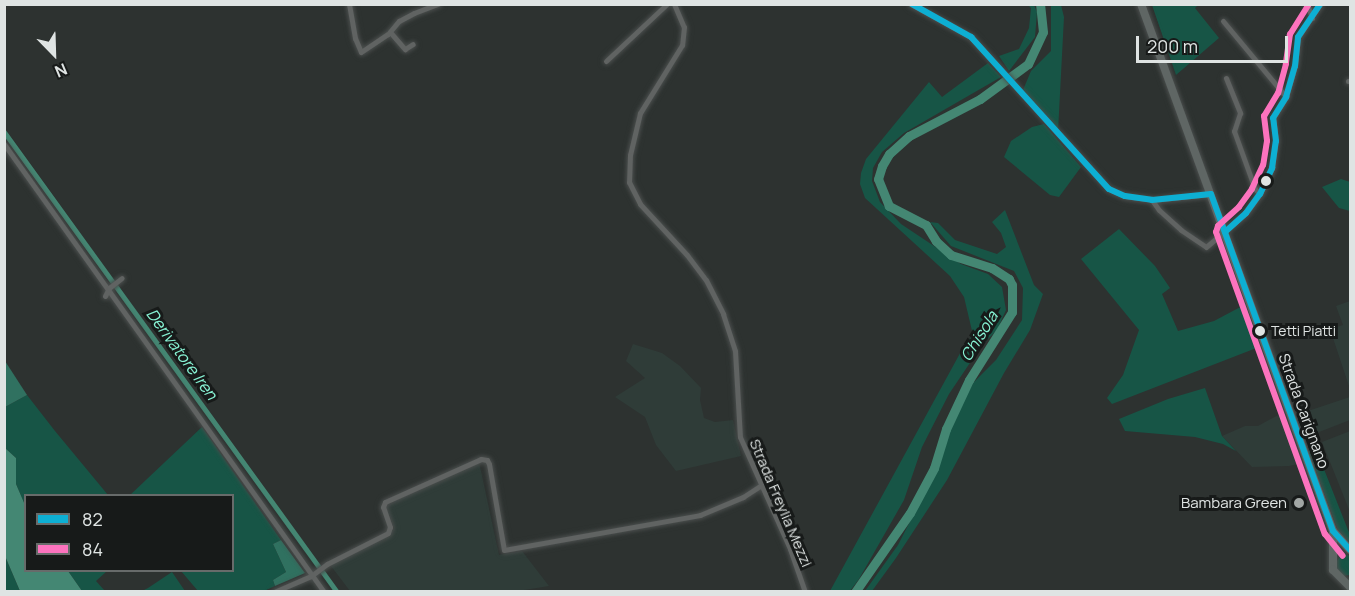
<!DOCTYPE html>
<style>
body{margin:0}
#map{position:relative;width:1355px;height:596px;overflow:hidden;background:#2d3230;font-family:Manrope,sans-serif}
div>[style]{position:absolute}
.built>*{inset:0;background:#2f3c38}
.green>*{inset:0;background:#175546}
.forest>*{inset:0;background:#307160}
.water>*{inset:0;background:#448773}
.canal>*{height:5px;margin:-2.5px;padding:0 2.5px;transform-origin:2.5px;border-radius:2.5px;background:#448773}
.river>*{height:9px;margin:-4.5px;padding:0 4.5px;transform-origin:4.5px;border-radius:4.5px;background:#448773}
.roads{filter:drop-shadow(0 0 2px #4a4e4d) drop-shadow(0 0 2px #4a4e4d)}
.street>*{height:5px;margin:-2.5px;padding:0 2.5px;transform-origin:2.5px;border-radius:2.5px;background:#606362}
.secondary>*{height:8px;margin:-4px;padding:0 4px;transform-origin:4px;border-radius:4px;background:#5f6664}
.bus-1>*{height:6px;margin:-3px;padding:0 3px;transform-origin:3px;border-radius:3px;background:#0dafd3}
.bus-2>*{height:6px;margin:-3px;padding:0 3px;transform-origin:3px;border-radius:3px;background:#fc73be}
.dots>*{width:16px;height:16px;translate:-50% -50%;box-sizing:border-box;border:3px solid #171a19;border-radius:50%}
span{translate:-50% -50%;white-space:nowrap;text-align:center;line-height:1.15;-webkit-text-stroke:6px #171a19;paint-order:stroke}
.bus-label{font-size:14px;color:#dfe4e3}
.left{translate:0 -50%;text-align:left}
.street-label{font-size:15px;color:#dfe4e3}
.poi-label{font-size:15px;color:#dfe4e3}
.right{translate:-100% -50%;text-align:right}
.water-label{font-size:16px;color:#87f3d4;font-style:italic}
.frame{position:absolute;inset:0;border:6px solid #dfe4e3;pointer-events:none}
.legend{position:absolute;left:24px;top:494px;width:210px;height:78px;box-sizing:border-box;background:#171a19;border:2px solid #676b6a;margin:0;padding:8px 10px;list-style:none;font-size:18px;color:#dfe4e3}
.legend li{display:flex;align-items:center;gap:12px;height:30px}
.legend b{width:30px;border:2px solid #676b6a}
.north{position:absolute;left:24px;top:24px;width:60px;height:60px;-webkit-text-stroke:4px #171a19;paint-order:stroke;rotate:157deg;font-size:16px;font-weight:700;line-height:24px;text-align:center;color:#dfe4e3}
.north::after{content:'';display:block;margin:auto;width:21px;height:27px;background:#dfe4e3;clip-path:polygon(50% 0,100% 100%,50% 72%,0 100%)}
.scale{position:absolute;left:1136px;top:36px;width:152px;height:27px;box-sizing:border-box;border:3px solid #dfe4e3;border-top:0;padding-left:8px;font-size:18px;line-height:21px;white-space:nowrap;color:#dfe4e3;-webkit-text-stroke:4px #171a19;paint-order:stroke}
</style>
<div id="map">
<div class="built">
<div style="clip-path:polygon(1350px 301px,1350px 389px,1330px 329px,1343px 325px,1336px 306px)"></div>
<div style="clip-path:polygon(633px 344px,662px 353px,680px 366px,701px 388px,700px 400px,704px 418px,715px 422px,733px 420px,741px 456px,676px 471px,656px 445px,645px 417px,615px 397px,645px 378px,626px 361px)"></div>
<div style="clip-path:polygon(1350px 397px,1350px 420px,1314px 434px,1305px 412px)"></div>
<div style="clip-path:polygon(1280px 414px,1285px 416px,1303px 463px,1289px 466px,1252px 467px,1222px 436px,1245px 426px,1258px 426px)"></div>
<div style="clip-path:polygon(1350px 431px,1350px 512px,1322px 442px)"></div>
<div style="clip-path:polygon(479px 462px,499px 555px,522px 551px,549px 586px,512px 592px,350px 591px,331px 566px,389px 535px,394px 528px,385px 505px)"></div>
</div>
<div class="green">
<div style="clip-path:polygon(1028px 5px,1034px 5px,1037px 12px,1035px 37px,1009px 71px,999px 56px,1019px 49px,1029px 28px,1031px 8px)"></div>
<div style="clip-path:polygon(1051px 5px,1061px 5px,1064px 17px,1058px 132px,1023px 90px,1031px 71px,1051px 51px)"></div>
<div style="clip-path:polygon(1152px 5px,1198px 5px,1195px 8px,1219px 38px,1176px 75px)"></div>
<div style="clip-path:polygon(988px 63px,1001px 77px,904px 133px,882px 152px,873px 168px,872px 181px,880px 202px,901px 224px,961px 264px,988px 274px,1002px 287px,1006px 310px,997px 330px,982px 345px,949px 394px,922px 447px,904px 500px,859px 579px,850px 591px,830px 591px,964px 346px,973px 335px,964px 297px,950px 276px,865px 198px,860px 184px,861px 173px,866px 159px,929px 82px,942px 97px)"></div>
<div style="clip-path:polygon(1044px 124px,1081px 167px,1059px 197px,1050px 195px,1004px 157px,1011px 141px,1032px 127px)"></div>
<div style="clip-path:polygon(1341px 179px,1350px 182px,1350px 211px,1339px 208px,1322px 187px)"></div>
<div style="clip-path:polygon(1005px 210px,1034px 285px,1043px 294px,1030px 330px,1004px 373px,947px 480px,896px 558px,872px 591px,865px 591px,898px 545px,924px 494px,961px 405px,973px 383px,996px 360px,1022px 320px,1023px 288px,1014px 271px,951px 246px,930px 222px,938px 223px,955px 240px,997px 254px,1006px 247px,1001px 233px,992px 222px)"></div>
<div style="clip-path:polygon(1119px 229px,1155px 266px,1170px 288px,1162px 294px,1178px 331px,1214px 321px,1246px 304px,1259px 347px,1112px 404px,1107px 398px,1123px 375px,1139px 330px,1081px 259px)"></div>
<div style="clip-path:polygon(1205px 388px,1222px 436px,1236px 451px,1223px 444px,1195px 437px,1125px 431px,1119px 419px,1168px 399px)"></div>
<div style="clip-path:polygon(27px 395px,55px 431px,108px 495px,26px 496px,25px 505px,16px 484px,16px 458px,5px 448px,5px 407px)"></div>
<div style="clip-path:polygon(202px 427px,281px 540px,273px 544px,286px 572px,273px 580px,275px 586px,264px 591px,198px 591px,181px 571px,232px 570px,232px 496px,129px 496px)"></div>
<div style="clip-path:polygon(1316px 449px,1350px 535px,1350px 544px,1338px 530px,1308px 451px)"></div>
<div style="clip-path:polygon(1347px 555px,1350px 556px,1350px 575px,1343px 576px,1336px 570px,1336px 562px,1340px 557px)"></div>
<div style="clip-path:polygon(5px 556px,20px 591px,5px 591px)"></div>
<div style="clip-path:polygon(68px 571px,107px 571px,96px 581px,105px 591px,82px 591px)"></div>
<div style="clip-path:polygon(172px 572px,185px 591px,142px 591px,148px 588px)"></div>
</div>
<div class="forest">
<div style="clip-path:polygon(5px 361px,27px 395px,5px 407px,4px 407px)"></div>
<div style="clip-path:polygon(281px 540px,305px 573px,275px 586px,273px 580px,286px 572px,273px 544px)"></div>
</div>
<div class="water">
<div style="clip-path:polygon(5px 448px,16px 458px,16px 484px,25px 505px,26px 570px,68px 571px,82px 591px,20px 591px,5px 556px)"></div>
</div>
<div class="canal">
<div style="left:4px;top:132px;width:568px;rotate:54.1deg"></div>
</div>
<div class="river">
<div style="left:855px;top:592px;width:96px;rotate:-55.2deg"></div>
<div style="left:910px;top:513px;width:51px;rotate:-61.9deg"></div>
<div style="left:934px;top:468px;width:41px;rotate:-72.9deg"></div>
<div style="left:946px;top:429px;width:54px;rotate:-64.9deg"></div>
<div style="left:969px;top:380px;width:80px;rotate:-57.7deg"></div>
<div style="left:1012px;top:312px;width:27px;rotate:-90deg"></div>
<div style="left:1012px;top:285px;width:7px;rotate:-117deg"></div>
<div style="left:1009px;top:279px;width:20px;rotate:-147deg"></div>
<div style="left:992px;top:268px;width:43px;rotate:-162.4deg"></div>
<div style="left:951px;top:255px;width:21px;rotate:-137deg"></div>
<div style="left:936px;top:241px;width:19px;rotate:-122deg"></div>
<div style="left:926px;top:225px;width:42px;rotate:-152.8deg"></div>
<div style="left:889px;top:206px;width:29px;rotate:-112deg"></div>
<div style="left:878px;top:179px;width:14px;rotate:-73deg"></div>
<div style="left:882px;top:166px;width:14px;rotate:-60deg"></div>
<div style="left:889px;top:154px;width:27px;rotate:-42deg"></div>
<div style="left:909px;top:136px;width:80px;rotate:-27.5deg"></div>
<div style="left:980px;top:99px;width:59px;rotate:-36.1deg"></div>
<div style="left:1028px;top:64px;width:35px;rotate:-65deg"></div>
<div style="left:1043px;top:32px;width:28px;rotate:-96deg"></div>
</div>
<div class="roads">
<div class="street">
<div style="left:349px;top:4px;width:35px;rotate:80deg"></div>
<div style="left:355px;top:38px;width:15px;rotate:67deg"></div>
<div style="left:361px;top:52px;width:32px;rotate:-34deg"></div>
<div style="left:388px;top:34px;width:17px;rotate:-50deg"></div>
<div style="left:399px;top:21px;width:17px;rotate:-28deg"></div>
<div style="left:414px;top:13px;width:26px;rotate:-21deg"></div>
<div style="left:674px;top:4px;width:25px;rotate:67deg"></div>
<div style="left:684px;top:27px;width:18px;rotate:96deg"></div>
<div style="left:682px;top:45px;width:80px;rotate:121.7deg"></div>
<div style="left:640px;top:113px;width:43px;rotate:103.4deg"></div>
<div style="left:630px;top:155px;width:27px;rotate:92deg"></div>
<div style="left:629px;top:182px;width:25px;rotate:63deg"></div>
<div style="left:640px;top:204px;width:69px;rotate:47.3deg"></div>
<div style="left:687px;top:255px;width:31px;rotate:53deg"></div>
<div style="left:706px;top:280px;width:38px;rotate:63deg"></div>
<div style="left:723px;top:314px;width:39px;rotate:72deg"></div>
<div style="left:735px;top:351px;width:86px;rotate:86.7deg"></div>
<div style="left:740px;top:437px;width:123px;rotate:65.9deg"></div>
<div style="left:790px;top:549px;width:46px;rotate:70.8deg"></div>
<div style="left:911px;top:4px;width:68px;rotate:28.8deg"></div>
<div style="left:971px;top:37px;width:205px;rotate:47.8deg"></div>
<div style="left:1109px;top:189px;width:17px;rotate:24deg"></div>
<div style="left:1125px;top:196px;width:27px;rotate:8deg"></div>
<div style="left:1152px;top:200px;width:59px;rotate:-5.8deg"></div>
<div style="left:1307px;top:4px;width:15px;rotate:70deg"></div>
<div style="left:1223px;top:21px;width:99px;rotate:50.3deg"></div>
<div style="left:390px;top:32px;width:23px;rotate:49deg"></div>
<div style="left:405px;top:49px;width:9px;rotate:-32deg"></div>
<div style="left:606px;top:61px;width:83px;rotate:-43.1deg"></div>
<div style="left:1226px;top:78px;width:38px;rotate:68deg"></div>
<div style="left:1240px;top:113px;width:19px;rotate:108deg"></div>
<div style="left:1234px;top:131px;width:62px;rotate:70.1deg"></div>
<div style="left:1255px;top:189px;width:7px;rotate:45deg"></div>
<div style="left:1348px;top:81px;width:2px"></div>
<div style="left:4px;top:144px;width:551px;rotate:54.46deg"></div>
<div style="left:1152px;top:200px;width:12px;rotate:55deg"></div>
<div style="left:1159px;top:210px;width:30px;rotate:42deg"></div>
<div style="left:1181px;top:230px;width:30px;rotate:34deg"></div>
<div style="left:1206px;top:247px;width:52px;rotate:-40.4deg"></div>
<div style="left:1246px;top:213px;width:24px;rotate:-54deg"></div>
<div style="left:1260px;top:194px;width:29px;rotate:-65deg"></div>
<div style="left:1272px;top:168px;width:27px;rotate:-82deg"></div>
<div style="left:1276px;top:141px;width:23px;rotate:-97deg"></div>
<div style="left:1273px;top:118px;width:25px;rotate:-58deg"></div>
<div style="left:1286px;top:97px;width:32px;rotate:-74deg"></div>
<div style="left:1295px;top:66px;width:29px;rotate:-84deg"></div>
<div style="left:1298px;top:37px;width:40px;rotate:-56deg"></div>
<div style="left:105px;top:296px;width:9px;rotate:-63deg"></div>
<div style="left:109px;top:288px;width:16px;rotate:-38deg"></div>
<div style="left:274px;top:592px;width:40px;rotate:-23.4deg"></div>
<div style="left:311px;top:576px;width:20px;rotate:-37deg"></div>
<div style="left:327px;top:564px;width:68px;rotate:-26.9deg"></div>
<div style="left:388px;top:533px;width:6px;rotate:-72deg"></div>
<div style="left:390px;top:527px;width:21px;rotate:-109deg"></div>
<div style="left:383px;top:507px;width:5px;rotate:-68deg"></div>
<div style="left:385px;top:502px;width:105px;rotate:-24.1deg"></div>
<div style="left:481px;top:459px;width:6px;rotate:9deg"></div>
<div style="left:487px;top:460px;width:4px;rotate:63deg"></div>
<div style="left:489px;top:464px;width:87px;rotate:80.1deg"></div>
<div style="left:504px;top:550px;width:199px;rotate:-10.1deg"></div>
<div style="left:700px;top:515px;width:47px;rotate:-22.7deg"></div>
<div style="left:743px;top:497px;width:20px;rotate:-33deg"></div>
</div>
<div class="secondary">
<div style="left:1141px;top:4px;width:561px;rotate:69.98deg"></div>
<div style="left:1333px;top:531px;width:39px;rotate:90deg"></div>
<div style="left:1333px;top:570px;width:24px;rotate:45deg"></div>
<div style="left:1334px;top:532px;width:24px;rotate:48deg"></div>
</div>
</div>
<div class="bus-1">
<div style="left:912px;top:4px;width:68px;rotate:29.2deg"></div>
<div style="left:971px;top:37px;width:205px;rotate:47.8deg"></div>
<div style="left:1109px;top:189px;width:17px;rotate:24deg"></div>
<div style="left:1125px;top:196px;width:27px;rotate:8deg"></div>
<div style="left:1152px;top:200px;width:59px;rotate:-5.8deg"></div>
<div style="left:1211px;top:194px;width:358px;rotate:70.1deg"></div>
<div style="left:1333px;top:531px;width:25px;rotate:48deg"></div>
<div style="left:1225px;top:232px;width:28px;rotate:-42deg"></div>
<div style="left:1246px;top:213px;width:24px;rotate:-54deg"></div>
<div style="left:1260px;top:194px;width:29px;rotate:-65deg"></div>
<div style="left:1272px;top:168px;width:27px;rotate:-82deg"></div>
<div style="left:1276px;top:141px;width:23px;rotate:-97deg"></div>
<div style="left:1273px;top:118px;width:25px;rotate:-58deg"></div>
<div style="left:1286px;top:97px;width:32px;rotate:-74deg"></div>
<div style="left:1295px;top:66px;width:29px;rotate:-84deg"></div>
<div style="left:1298px;top:37px;width:40px;rotate:-56deg"></div>
</div>
<div class="bus-2">
<div style="left:1309px;top:4px;width:36px;rotate:122deg"></div>
<div style="left:1290px;top:34px;width:30px;rotate:98deg"></div>
<div style="left:1286px;top:64px;width:30px;rotate:105deg"></div>
<div style="left:1278px;top:93px;width:27px;rotate:121deg"></div>
<div style="left:1264px;top:116px;width:25px;rotate:83deg"></div>
<div style="left:1267px;top:141px;width:24px;rotate:99deg"></div>
<div style="left:1263px;top:165px;width:26px;rotate:115deg"></div>
<div style="left:1252px;top:189px;width:22px;rotate:126deg"></div>
<div style="left:1239px;top:207px;width:28px;rotate:138deg"></div>
<div style="left:1218px;top:226px;width:6px;rotate:108deg"></div>
<div style="left:1216px;top:232px;width:321px;rotate:70.2deg"></div>
<div style="left:1325px;top:534px;width:28px;rotate:51deg"></div>
</div>
<div class="dots">
<div style="left:1266px;top:181px;background:#dfe4e3"></div>
<div style="left:1260px;top:331px;background:#dfe4e3"></div>
<div style="left:1299px;top:503px;background:#a1a6a4"></div>
</div>
<div class="bus-label">
<span class="left" style="left:1271px;top:331px">Tetti Piatti</span>
</div>
<div class="street-label">
<span style="left:1304px;top:411px;rotate:70deg">Strada Carignano</span>
<span style="left:781px;top:503px;rotate:67deg">Strada Freylia Mezzi</span>
</div>
<div class="poi-label">
<span class="right" style="left:1287px;top:503px">Bambara Green</span>
</div>
<div class="water-label">
<span style="left:979px;top:336px;rotate:-58deg">Chisola</span>
<span style="left:182px;top:354px;rotate:54deg">Derivatore Iren</span>
</div>
<div class="frame"></div>
<ul class="legend">
<li><b style="height:8px;background:#0dafd3"></b>82</li>
<li><b style="height:8px;background:#fc73be"></b>84</li>
</ul>
<div class="north">N</div>
<div class="scale">200 m</div>
</div>
